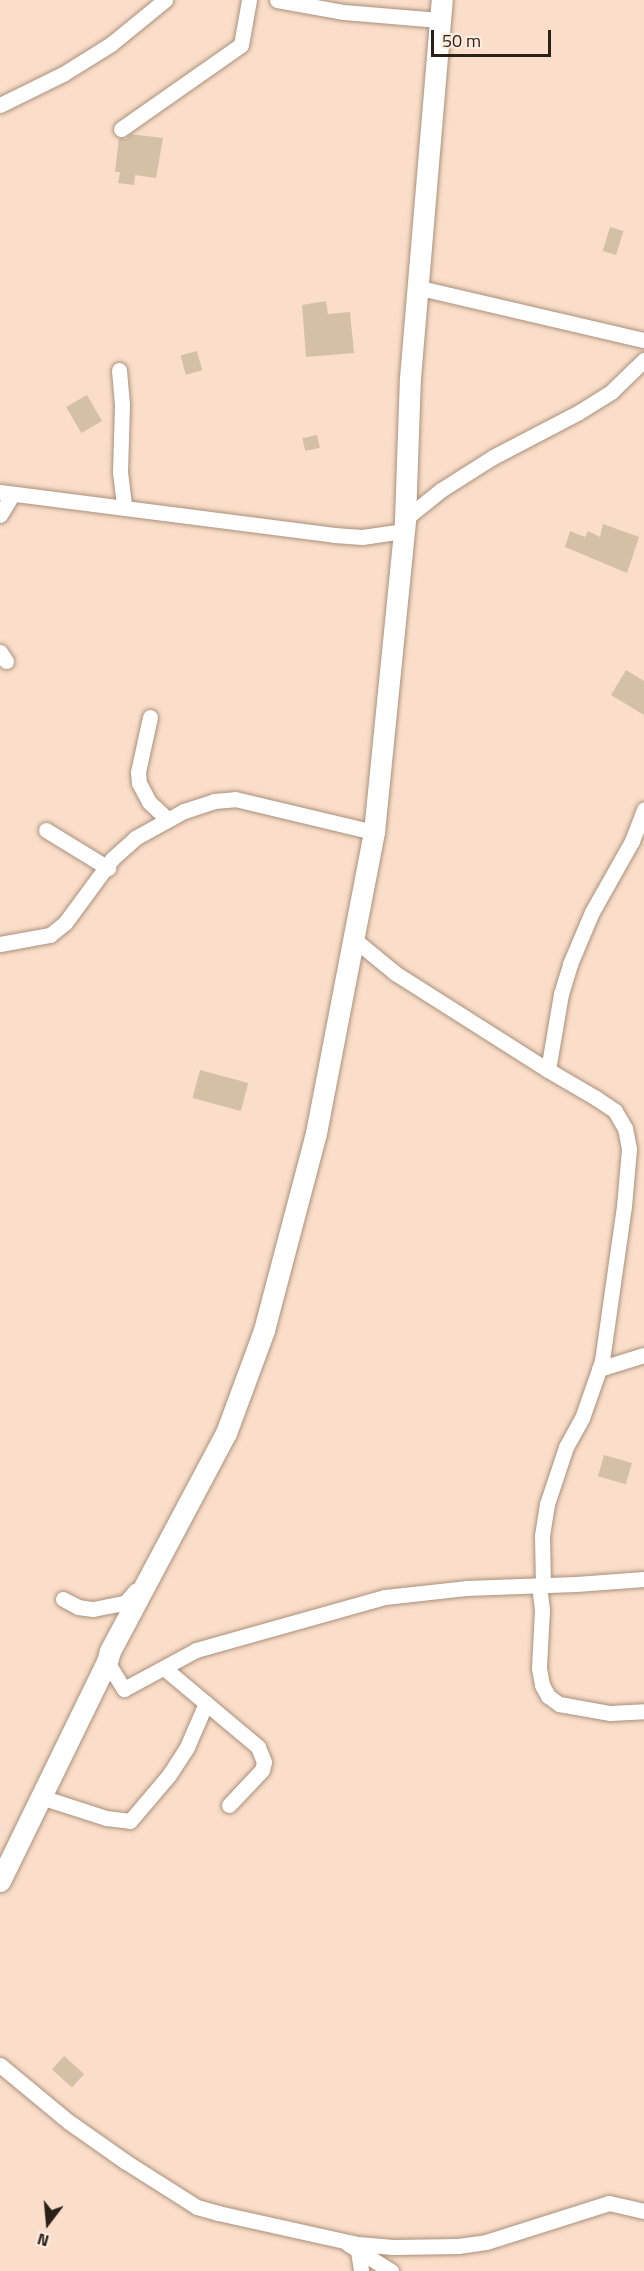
<!DOCTYPE html>
<style>
body{margin:0}
#map{position:relative;width:644px;height:2271px;overflow:hidden;background:#fadec9;font-family:"Titillium Web",sans-serif}
div>[style]{position:absolute}
.building>*{inset:0;background:#d3c0a5;transform-origin:0 0}
.roads{filter:drop-shadow(0 0 2px #aa907c) drop-shadow(0 0 2px #aa907c)}
.street>*{height:15px;margin:-7.5px;padding:0 7.5px;transform-origin:7.5px;border-radius:7.5px;background:#fff}
.secondary>*{height:21px;margin:-10.5px;padding:0 10.5px;transform-origin:10.5px;border-radius:10.5px;background:#fff}
span{translate:-50% -50%;white-space:nowrap;text-align:center;line-height:1.15;-webkit-text-stroke:6px #ffede1;paint-order:stroke}
.north{position:absolute;left:18px;top:2193px;width:60px;height:60px;-webkit-text-stroke:4px #ffede1;paint-order:stroke;rotate:196deg;font-size:16px;font-weight:700;line-height:24px;text-align:center;color:#2b2119}
.north::after{content:'';display:block;margin:auto;width:21px;height:27px;background:#2b2119;clip-path:polygon(50% 0,100% 100%,50% 72%,0 100%)}
.scale{position:absolute;left:431px;top:30px;width:120px;height:27px;box-sizing:border-box;border:3px solid #2b2119;border-top:0;padding-left:8px;font-size:18px;line-height:21px;white-space:nowrap;color:#2b2119;-webkit-text-stroke:4px #ffede1;paint-order:stroke}
</style>
<div id="map">
<div class="building">
<div style="clip-path:polygon(130px 134px,163px 138px,156px 178px,135px 175px,134px 185px,118px 183px,120px 172px,115px 172px,119px 138px,126px 139px)"></div>
<div style="left:610px;top:227px;width:14px;height:25px;rotate:17deg"></div>
<div style="clip-path:polygon(326px 301px,328px 314px,350px 312px,354px 353px,306px 357px,302px 305px)"></div>
<div style="left:197px;top:351px;width:20px;height:17px;rotate:75deg"></div>
<div style="left:87px;top:395px;width:30px;height:24px;rotate:60deg"></div>
<div style="left:317px;top:435px;width:13px;height:15px;rotate:77deg"></div>
<div style="clip-path:polygon(603px 524px,639px 537px,627px 573px,565px 547px,570px 531px,585px 537px,588px 531px,600px 537px)"></div>
<div style="clip-path:polygon(626px 670px,644px 681px,644px 715px,611px 695px)"></div>
<div style="left:200px;top:1070px;width:50px;height:29px;rotate:15deg"></div>
<div style="left:604px;top:1455px;width:29px;height:22px;rotate:16deg"></div>
<div style="left:64px;top:2056px;width:27px;height:18px;rotate:42deg"></div>
</div>
<div class="roads">
<div class="street">
<div style="left:277px;top:0;width:68px;rotate:10.2deg"></div>
<div style="left:344px;top:12px;width:95px;rotate:4.8deg"></div>
<div style="left:0;top:105px;width:70px;rotate:-26.2deg"></div>
<div style="left:63px;top:74px;width:57px;rotate:-32deg"></div>
<div style="left:111px;top:44px;width:70px;rotate:-39.2deg"></div>
<div style="left:121px;top:129px;width:146px;rotate:-35deg"></div>
<div style="left:241px;top:45px;width:46px;rotate:-79.9deg"></div>
<div style="left:420px;top:288px;width:230px;rotate:13.1deg"></div>
<div style="left:119px;top:370px;width:35px;rotate:85deg"></div>
<div style="left:122px;top:405px;width:67px;rotate:91.7deg"></div>
<div style="left:120px;top:472px;width:35px;rotate:83deg"></div>
<div style="left:0;top:492px;width:337px;rotate:7.3deg"></div>
<div style="left:334px;top:535px;width:28px;rotate:4deg"></div>
<div style="left:362px;top:537px;width:41px;rotate:-8.3deg"></div>
<div style="left:0;top:515px;width:23px;rotate:-59deg"></div>
<div style="left:405px;top:519px;width:46px;rotate:-38.9deg"></div>
<div style="left:441px;top:490px;width:62px;rotate:-32.4deg"></div>
<div style="left:493px;top:457px;width:97px;rotate:-27.6deg"></div>
<div style="left:579px;top:412px;width:39px;rotate:-32deg"></div>
<div style="left:612px;top:391px;width:45px;rotate:-44.1deg"></div>
<div style="left:0;top:652px;width:11px;rotate:56deg"></div>
<div style="left:150px;top:717px;width:56px;rotate:102.3deg"></div>
<div style="left:138px;top:772px;width:11px;rotate:85deg"></div>
<div style="left:139px;top:783px;width:21px;rotate:62deg"></div>
<div style="left:149px;top:802px;width:25px;rotate:43deg"></div>
<div style="left:46px;top:830px;width:73px;rotate:31.5deg"></div>
<div style="left:355px;top:940px;width:52px;rotate:39.5deg"></div>
<div style="left:395px;top:973px;width:181px;rotate:32.4deg"></div>
<div style="left:548px;top:1070px;width:56px;rotate:30.3deg"></div>
<div style="left:596px;top:1098px;width:23px;rotate:34deg"></div>
<div style="left:615px;top:1111px;width:20px;rotate:60deg"></div>
<div style="left:625px;top:1128px;width:21px;rotate:79deg"></div>
<div style="left:629px;top:1149px;width:57px;rotate:95deg"></div>
<div style="left:624px;top:1206px;width:157px;rotate:98.1deg"></div>
<div style="left:602px;top:1361px;width:60px;rotate:109.3deg"></div>
<div style="left:582px;top:1418px;width:33px;rotate:119deg"></div>
<div style="left:566px;top:1447px;width:60px;rotate:108.4deg"></div>
<div style="left:547px;top:1504px;width:33px;rotate:99deg"></div>
<div style="left:542px;top:1537px;width:48px;rotate:88.8deg"></div>
<div style="left:0;top:944px;width:51px;rotate:-10.2deg"></div>
<div style="left:50px;top:935px;width:19px;rotate:-39deg"></div>
<div style="left:65px;top:923px;width:79px;rotate:-53.7deg"></div>
<div style="left:112px;top:859px;width:31px;rotate:-42deg"></div>
<div style="left:135px;top:838px;width:56px;rotate:-28.9deg"></div>
<div style="left:184px;top:811px;width:32px;rotate:-18deg"></div>
<div style="left:214px;top:801px;width:21px;rotate:-5deg"></div>
<div style="left:235px;top:799px;width:143px;rotate:13.4deg"></div>
<div style="left:548px;top:1070px;width:77px;rotate:-80.3deg"></div>
<div style="left:561px;top:994px;width:31px;rotate:-73deg"></div>
<div style="left:570px;top:964px;width:56px;rotate:-67.1deg"></div>
<div style="left:592px;top:912px;width:81px;rotate:-60.6deg"></div>
<div style="left:632px;top:841px;width:34px;rotate:-69deg"></div>
<div style="left:599px;top:1369px;width:47px;rotate:-17.3deg"></div>
<div style="left:539px;top:1585px;width:25px;rotate:83deg"></div>
<div style="left:542px;top:1610px;width:58px;rotate:93deg"></div>
<div style="left:539px;top:1668px;width:17px;rotate:80deg"></div>
<div style="left:542px;top:1685px;width:13px;rotate:61deg"></div>
<div style="left:548px;top:1696px;width:14px;rotate:36deg"></div>
<div style="left:559px;top:1704px;width:52px;rotate:10deg"></div>
<div style="left:610px;top:1713px;width:34px;rotate:-3deg"></div>
<div style="left:63px;top:1599px;width:17px;rotate:28deg"></div>
<div style="left:78px;top:1607px;width:15px;rotate:8deg"></div>
<div style="left:93px;top:1609px;width:33px;rotate:-11deg"></div>
<div style="left:125px;top:1603px;width:16px;rotate:-50deg"></div>
<div style="left:107px;top:1662px;width:32px;rotate:58deg"></div>
<div style="left:124px;top:1689px;width:82px;rotate:-28.4deg"></div>
<div style="left:196px;top:1650px;width:196px;rotate:-15.7deg"></div>
<div style="left:385px;top:1597px;width:81px;rotate:-6.3deg"></div>
<div style="left:466px;top:1588px;width:110px;rotate:-2.1deg"></div>
<div style="left:576px;top:1584px;width:68px;rotate:-4.2deg"></div>
<div style="left:164px;top:1668px;width:123px;rotate:40deg"></div>
<div style="left:258px;top:1747px;width:16px;rotate:68deg"></div>
<div style="left:264px;top:1762px;width:8px;rotate:104deg"></div>
<div style="left:262px;top:1770px;width:48px;rotate:133.3deg"></div>
<div style="left:41px;top:1797px;width:68px;rotate:17.9deg"></div>
<div style="left:106px;top:1818px;width:24px;rotate:7deg"></div>
<div style="left:130px;top:1821px;width:60px;rotate:-49.7deg"></div>
<div style="left:169px;top:1775px;width:33px;rotate:-57deg"></div>
<div style="left:187px;top:1747px;width:48px;rotate:-66.6deg"></div>
<div style="left:0;top:2065px;width:89px;rotate:39.6deg"></div>
<div style="left:69px;top:2122px;width:70px;rotate:35.1deg"></div>
<div style="left:126px;top:2162px;width:84px;rotate:32.4deg"></div>
<div style="left:197px;top:2207px;width:22px;rotate:16deg"></div>
<div style="left:218px;top:2213px;width:143px;rotate:12.5deg"></div>
<div style="left:358px;top:2244px;width:35px;rotate:5deg"></div>
<div style="left:393px;top:2247px;width:65px;rotate:-0.9deg"></div>
<div style="left:458px;top:2246px;width:28px;rotate:-8deg"></div>
<div style="left:486px;top:2242px;width:129px;rotate:-17.6deg"></div>
<div style="left:609px;top:2203px;width:36px;rotate:13deg"></div>
<div style="left:348px;top:2244px;width:51px;rotate:32.1deg"></div>
<div style="left:358px;top:2251px;width:20px;rotate:81deg"></div>
</div>
<div class="secondary">
<div style="left:0;top:1881px;width:244px;rotate:-64deg"></div>
<div style="left:107px;top:1662px;width:11px;rotate:-75deg"></div>
<div style="left:110px;top:1651px;width:247px;rotate:-62deg"></div>
<div style="left:226px;top:1433px;width:110px;rotate:-69.7deg"></div>
<div style="left:264px;top:1330px;width:204px;rotate:-75.2deg"></div>
<div style="left:316px;top:1133px;width:307px;rotate:-79.1deg"></div>
<div style="left:374px;top:832px;width:315px;rotate:-84.3deg"></div>
<div style="left:405px;top:519px;width:141px;rotate:-88deg"></div>
<div style="left:410px;top:378px;width:379px;rotate:-85.2deg"></div>
</div>
</div>
<div class="north">N</div>
<div class="scale">50 m</div>
</div>
